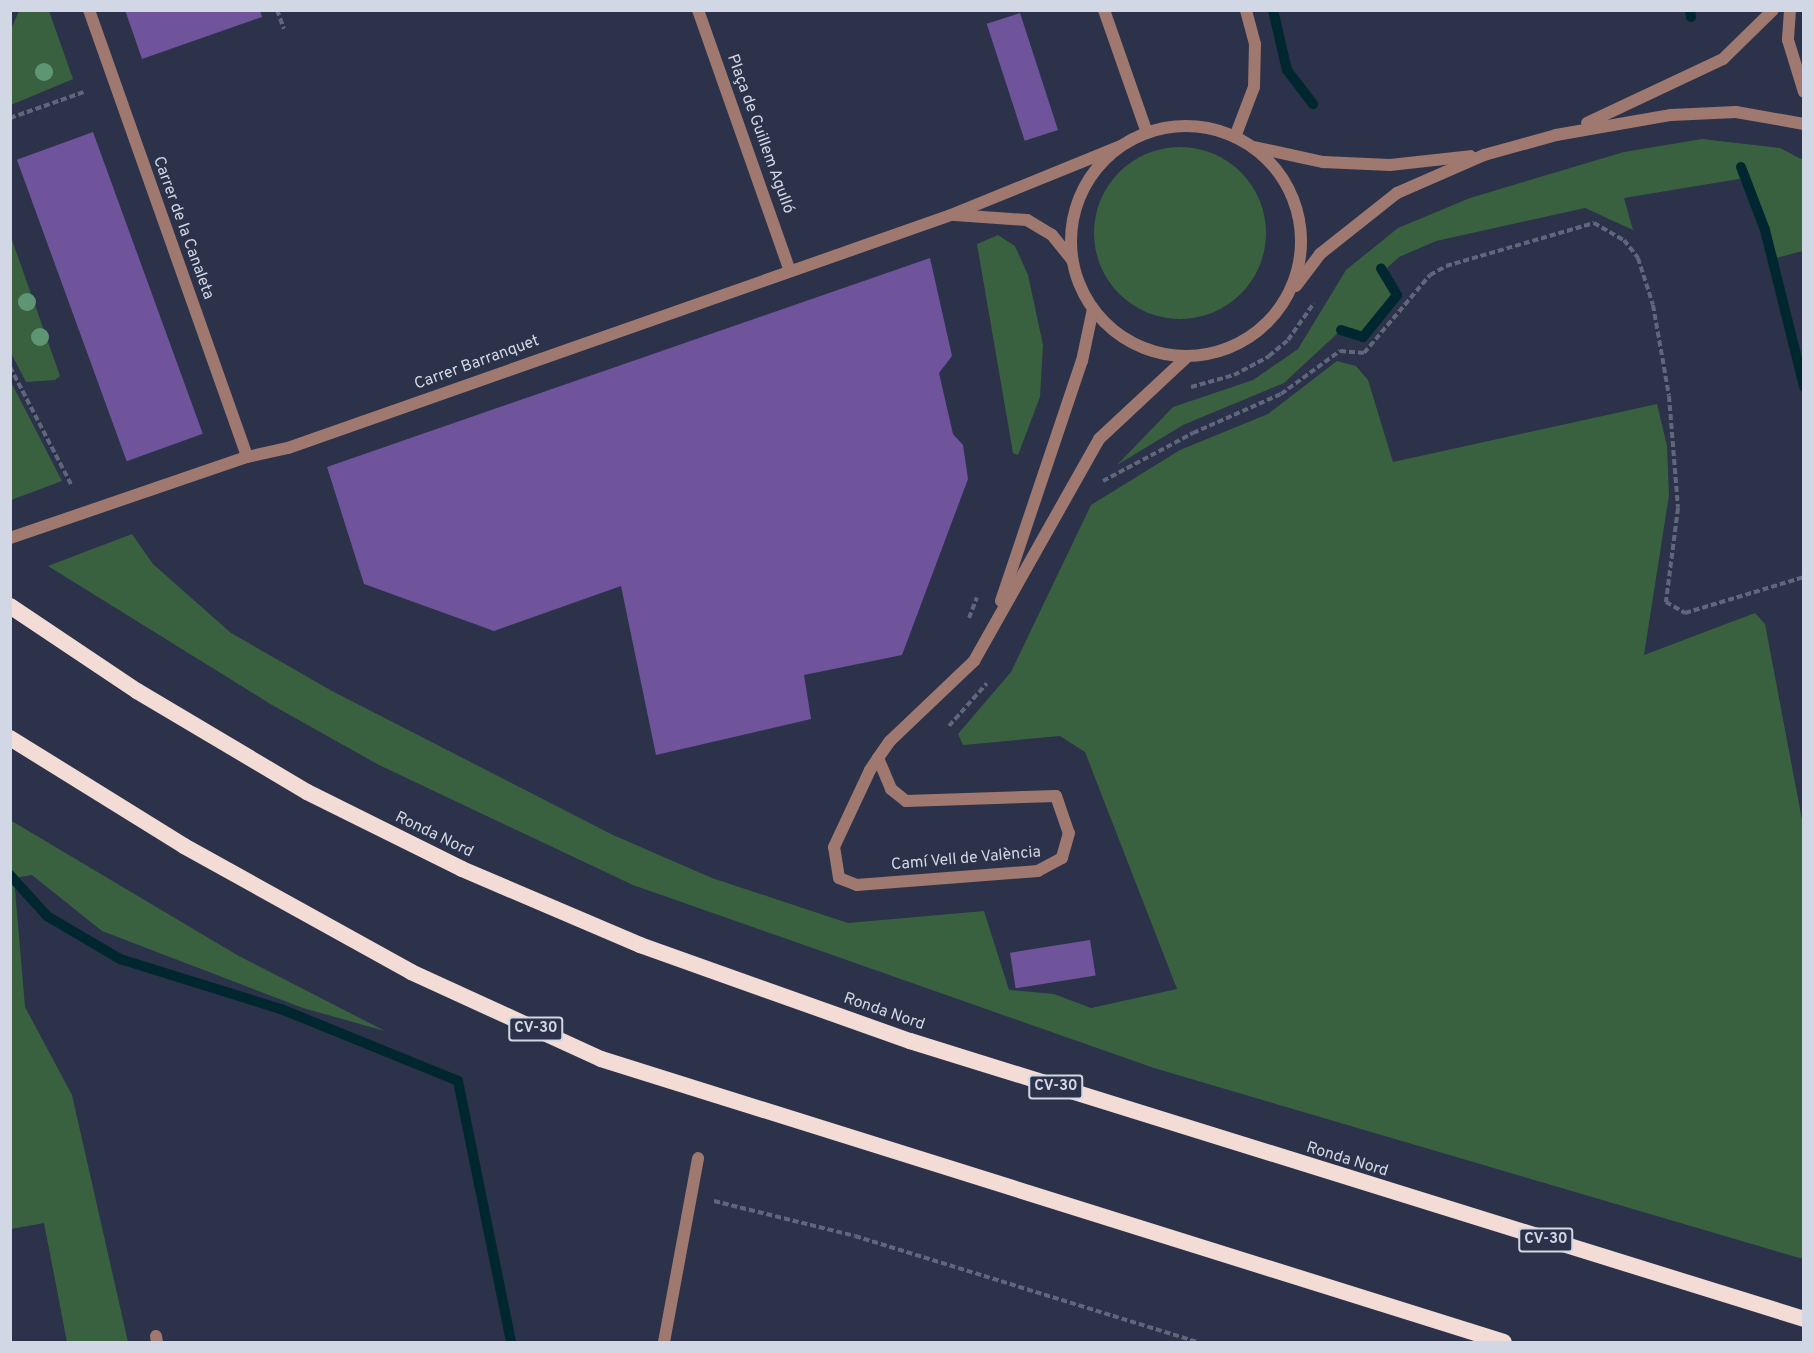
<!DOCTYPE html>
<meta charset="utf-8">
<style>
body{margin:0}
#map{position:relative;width:1814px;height:1353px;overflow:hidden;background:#2b3249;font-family:Overpass,sans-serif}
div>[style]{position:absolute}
.green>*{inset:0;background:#396140}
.round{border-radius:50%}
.stream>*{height:10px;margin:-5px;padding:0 5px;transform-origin:5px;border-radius:5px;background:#002730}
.building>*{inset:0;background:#6f549b;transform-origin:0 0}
.path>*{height:4px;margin-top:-2px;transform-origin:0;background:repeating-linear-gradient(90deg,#60667b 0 6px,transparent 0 9px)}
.service>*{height:12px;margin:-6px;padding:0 6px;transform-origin:6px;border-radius:6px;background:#9f786f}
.minor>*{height:12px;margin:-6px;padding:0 6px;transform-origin:6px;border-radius:6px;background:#9f786f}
.tertiary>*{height:12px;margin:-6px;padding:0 6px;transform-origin:6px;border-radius:6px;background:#9f786f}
.tertiary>.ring{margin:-6px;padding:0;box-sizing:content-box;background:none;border:12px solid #9f786f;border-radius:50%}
.trunk>*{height:16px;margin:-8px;padding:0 8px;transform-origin:8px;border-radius:8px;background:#f3dbd6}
.trees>*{width:18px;height:18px;margin:-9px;border-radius:50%;background:#5e9675}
span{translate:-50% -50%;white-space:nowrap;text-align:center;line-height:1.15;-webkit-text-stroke:4.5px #2b3249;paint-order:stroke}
.shield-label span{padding:2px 4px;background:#2b3249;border:2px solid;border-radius:4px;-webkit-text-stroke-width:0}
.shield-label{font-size:15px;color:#d2d7e6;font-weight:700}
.street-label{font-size:16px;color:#d2d7e6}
.frame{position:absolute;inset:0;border:12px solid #d2d7e6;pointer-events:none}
</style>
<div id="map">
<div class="green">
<div style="clip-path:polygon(19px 11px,49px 11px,73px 79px,11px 105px,11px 29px)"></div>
<div style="clip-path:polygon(1702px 139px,1780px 148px,1803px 160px,1803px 251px,1772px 259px,1745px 178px,1624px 198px,1633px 230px,1585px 208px,1436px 241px,1399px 257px,1387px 268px,1397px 295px,1363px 337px,1341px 330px,1284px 383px,1183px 425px,1117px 465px,1173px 407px,1253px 380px,1298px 349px,1346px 270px,1398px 228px,1470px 198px,1624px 152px)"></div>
<div class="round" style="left:1094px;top:147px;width:172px;height:172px"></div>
<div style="clip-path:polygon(998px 235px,1015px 246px,1028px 275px,1043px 345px,1040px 397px,1018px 455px,1013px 453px,977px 244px)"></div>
<div style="clip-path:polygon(11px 237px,60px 376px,55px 380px,26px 382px,11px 353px)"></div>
<div style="clip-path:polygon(1337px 361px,1356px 366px,1368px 380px,1393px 462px,1657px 404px,1667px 446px,1669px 495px,1644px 655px,1755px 613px,1765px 624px,1803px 825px,1803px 1259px,1154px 1068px,633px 885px,379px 765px,272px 705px,48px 566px,132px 534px,153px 564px,231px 633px,332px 691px,613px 835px,712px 878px,848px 923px,984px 911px,1009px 990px,1054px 994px,1091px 1008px,1177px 989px,1085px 752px,1060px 736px,963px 745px,958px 734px,1011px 672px,1091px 505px,1180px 450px,1268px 414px)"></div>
<div style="clip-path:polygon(11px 382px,62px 481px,11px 500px,10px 500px)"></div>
<div style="clip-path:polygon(10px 820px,237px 955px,385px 1031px,303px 1008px,102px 931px,32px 875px,14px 878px,25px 1007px,72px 1095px,128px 1342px,67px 1342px,44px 1223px,11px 1229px)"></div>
</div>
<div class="stream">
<div style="left:1273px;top:10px;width:62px;rotate:76.9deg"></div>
<div style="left:1287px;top:70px;width:43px;rotate:52.6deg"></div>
<div style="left:1690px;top:10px;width:7px;rotate:82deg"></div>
<div style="left:1741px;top:167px;width:67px;rotate:69.1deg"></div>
<div style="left:1765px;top:230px;width:162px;rotate:76deg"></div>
<div style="left:1341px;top:330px;width:23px;rotate:18deg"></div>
<div style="left:1363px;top:337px;width:54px;rotate:-51deg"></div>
<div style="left:1397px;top:295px;width:31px;rotate:-121deg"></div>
<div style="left:10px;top:875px;width:55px;rotate:47.9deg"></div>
<div style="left:47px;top:916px;width:85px;rotate:30.5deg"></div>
<div style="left:120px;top:959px;width:169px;rotate:17.3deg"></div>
<div style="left:281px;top:1009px;width:191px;rotate:22.1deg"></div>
<div style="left:458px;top:1081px;width:266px;rotate:78.5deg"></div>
</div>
<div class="building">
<div style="clip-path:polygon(125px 10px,260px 10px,262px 17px,142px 59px)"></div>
<div style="left:1020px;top:13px;width:123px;height:35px;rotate:72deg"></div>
<div style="left:93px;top:132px;width:321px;height:81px;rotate:70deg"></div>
<div style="clip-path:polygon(930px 258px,952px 356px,939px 373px,953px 434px,963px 445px,968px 479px,902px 655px,804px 675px,811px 719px,656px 755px,621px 586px,494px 631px,364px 584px,327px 467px)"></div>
<div style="left:1090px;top:940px;width:36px;height:81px;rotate:81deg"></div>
</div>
<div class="path">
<div style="left:277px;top:10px;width:20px;rotate:70deg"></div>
<div style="left:10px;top:118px;width:78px;rotate:-19.4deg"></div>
<div style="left:10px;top:367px;width:134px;rotate:62.5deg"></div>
<div style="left:1191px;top:387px;width:45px;rotate:-15.6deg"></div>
<div style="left:1234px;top:375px;width:40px;rotate:-28deg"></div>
<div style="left:1269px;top:356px;width:25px;rotate:-40deg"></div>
<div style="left:1288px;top:340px;width:45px;rotate:-54.9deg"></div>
<div style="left:1103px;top:481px;width:102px;rotate:-28.1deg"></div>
<div style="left:1193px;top:433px;width:96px;rotate:-23.9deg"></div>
<div style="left:1281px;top:394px;width:73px;rotate:-36.1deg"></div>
<div style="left:1340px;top:351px;width:24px;rotate:5deg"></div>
<div style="left:1364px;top:353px;width:102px;rotate:-49.8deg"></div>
<div style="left:1430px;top:275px;width:18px;rotate:-29deg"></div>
<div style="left:1446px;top:266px;width:154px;rotate:-16.2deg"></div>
<div style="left:1594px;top:223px;width:34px;rotate:30deg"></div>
<div style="left:1624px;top:240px;width:23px;rotate:52deg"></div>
<div style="left:1638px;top:258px;width:49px;rotate:72.3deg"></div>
<div style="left:1653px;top:305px;width:92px;rotate:80deg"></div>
<div style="left:1669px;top:396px;width:112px;rotate:85.4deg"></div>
<div style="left:1678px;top:508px;width:95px;rotate:97.3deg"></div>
<div style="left:1666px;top:602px;width:22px;rotate:30deg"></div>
<div style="left:1685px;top:613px;width:124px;rotate:-16.8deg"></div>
<div style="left:969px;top:618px;width:22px;rotate:-69deg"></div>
<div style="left:949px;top:726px;width:57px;rotate:-48.5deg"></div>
<div style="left:714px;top:1201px;width:145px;rotate:13.9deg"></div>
<div style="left:855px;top:1236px;width:359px;rotate:17.2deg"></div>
</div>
<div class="service">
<div style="left:156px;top:1336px;width:6px;rotate:81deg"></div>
</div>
<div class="minor">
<div style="left:89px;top:10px;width:474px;rotate:70.5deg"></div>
<div style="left:698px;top:10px;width:274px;rotate:70.6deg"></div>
<div style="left:1104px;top:10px;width:130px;rotate:70.7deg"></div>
<div style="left:1235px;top:137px;width:53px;rotate:-69.2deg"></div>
<div style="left:1254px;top:87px;width:43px;rotate:-88.7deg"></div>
<div style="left:1255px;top:44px;width:35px;rotate:-105deg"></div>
<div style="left:1001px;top:601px;width:253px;rotate:-71.4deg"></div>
<div style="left:1082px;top:361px;width:53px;rotate:-78.1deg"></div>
<div style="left:878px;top:758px;width:34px;rotate:67deg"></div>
<div style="left:891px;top:789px;width:19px;rotate:39deg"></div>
<div style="left:906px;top:801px;width:150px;rotate:-1.9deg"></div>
<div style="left:1056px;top:796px;width:39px;rotate:71deg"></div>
<div style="left:1069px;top:833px;width:26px;rotate:106deg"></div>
<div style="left:1062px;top:858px;width:27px;rotate:152deg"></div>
<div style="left:1038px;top:871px;width:182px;rotate:175.6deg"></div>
<div style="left:857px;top:885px;width:19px;rotate:-159deg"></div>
<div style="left:839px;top:878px;width:31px;rotate:-99deg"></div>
<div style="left:834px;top:847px;width:85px;rotate:-64.9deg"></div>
<div style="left:870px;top:770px;width:14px;rotate:-56deg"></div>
<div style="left:878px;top:758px;width:21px;rotate:-55deg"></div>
<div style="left:890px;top:741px;width:116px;rotate:-43.6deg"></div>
<div style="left:974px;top:661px;width:255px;rotate:-60.6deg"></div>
<div style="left:1099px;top:439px;width:120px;rotate:-43deg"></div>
<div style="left:664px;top:1342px;width:187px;rotate:-79.5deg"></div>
</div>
<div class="tertiary">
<div style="left:1790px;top:10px;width:30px;rotate:94deg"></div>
<div style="left:1788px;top:40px;width:54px;rotate:72.9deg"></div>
<div style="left:1587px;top:123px;width:150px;rotate:-25.2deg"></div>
<div style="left:1723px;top:59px;width:70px;rotate:-44.4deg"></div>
<div class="ring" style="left:1071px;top:126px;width:218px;height:218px"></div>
<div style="left:1254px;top:147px;width:71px;rotate:12.3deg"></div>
<div style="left:1323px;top:162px;width:67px;rotate:2.6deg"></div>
<div style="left:1390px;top:165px;width:81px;rotate:-6.3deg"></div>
<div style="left:955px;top:215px;width:72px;rotate:4deg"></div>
<div style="left:1027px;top:220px;width:29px;rotate:31deg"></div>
<div style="left:1052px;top:235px;width:32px;rotate:51deg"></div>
<div style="left:1296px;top:286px;width:40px;rotate:-53deg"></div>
<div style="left:1320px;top:254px;width:98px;rotate:-38.4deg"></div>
<div style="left:1397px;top:193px;width:95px;rotate:-23.6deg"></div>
<div style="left:1484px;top:155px;width:75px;rotate:-15.5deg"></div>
<div style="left:1556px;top:135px;width:117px;rotate:-9.9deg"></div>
<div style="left:1671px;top:115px;width:65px;rotate:-2.6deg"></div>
<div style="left:1736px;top:112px;width:69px;rotate:10deg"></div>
<div style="left:10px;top:538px;width:250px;rotate:-18.9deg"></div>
<div style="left:247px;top:457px;width:42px;rotate:-12.4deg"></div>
<div style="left:288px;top:448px;width:703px;rotate:-19.36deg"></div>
<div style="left:951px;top:215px;width:183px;rotate:-22.1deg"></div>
</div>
<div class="trunk">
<div style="left:10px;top:606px;width:153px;rotate:33.8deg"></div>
<div style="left:137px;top:691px;width:198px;rotate:30.7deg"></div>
<div style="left:307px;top:792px;width:173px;rotate:26.4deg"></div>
<div style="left:462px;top:869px;width:194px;rotate:23.1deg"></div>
<div style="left:640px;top:945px;width:287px;rotate:19.6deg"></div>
<div style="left:910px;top:1041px;width:936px;rotate:17.27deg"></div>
<div style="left:10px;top:738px;width:205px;rotate:31.8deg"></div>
<div style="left:184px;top:846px;width:260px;rotate:29deg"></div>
<div style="left:411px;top:972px;width:209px;rotate:24.6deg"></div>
<div style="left:601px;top:1059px;width:946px;rotate:17.4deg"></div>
</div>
<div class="trees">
<div style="left:44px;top:72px"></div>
<div style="left:27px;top:302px"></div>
<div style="left:40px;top:337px"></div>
</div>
<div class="shield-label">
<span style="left:536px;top:1029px">CV-30</span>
<span style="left:1056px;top:1087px">CV-30</span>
<span style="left:1546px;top:1240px">CV-30</span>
</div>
<div class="street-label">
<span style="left:760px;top:134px;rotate:70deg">Plaça de Guillem Agulló</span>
<span style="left:183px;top:228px;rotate:70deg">Carrer de la Canaleta</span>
<span style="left:477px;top:363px;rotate:-20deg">Carrer Barranquet</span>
<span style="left:434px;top:835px;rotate:26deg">Ronda Nord</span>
<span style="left:966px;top:859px;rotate:-5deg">Camí Vell de València</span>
<span style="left:884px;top:1012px;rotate:19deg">Ronda Nord</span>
<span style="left:1347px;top:1160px;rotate:17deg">Ronda Nord</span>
</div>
<div class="frame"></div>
</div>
